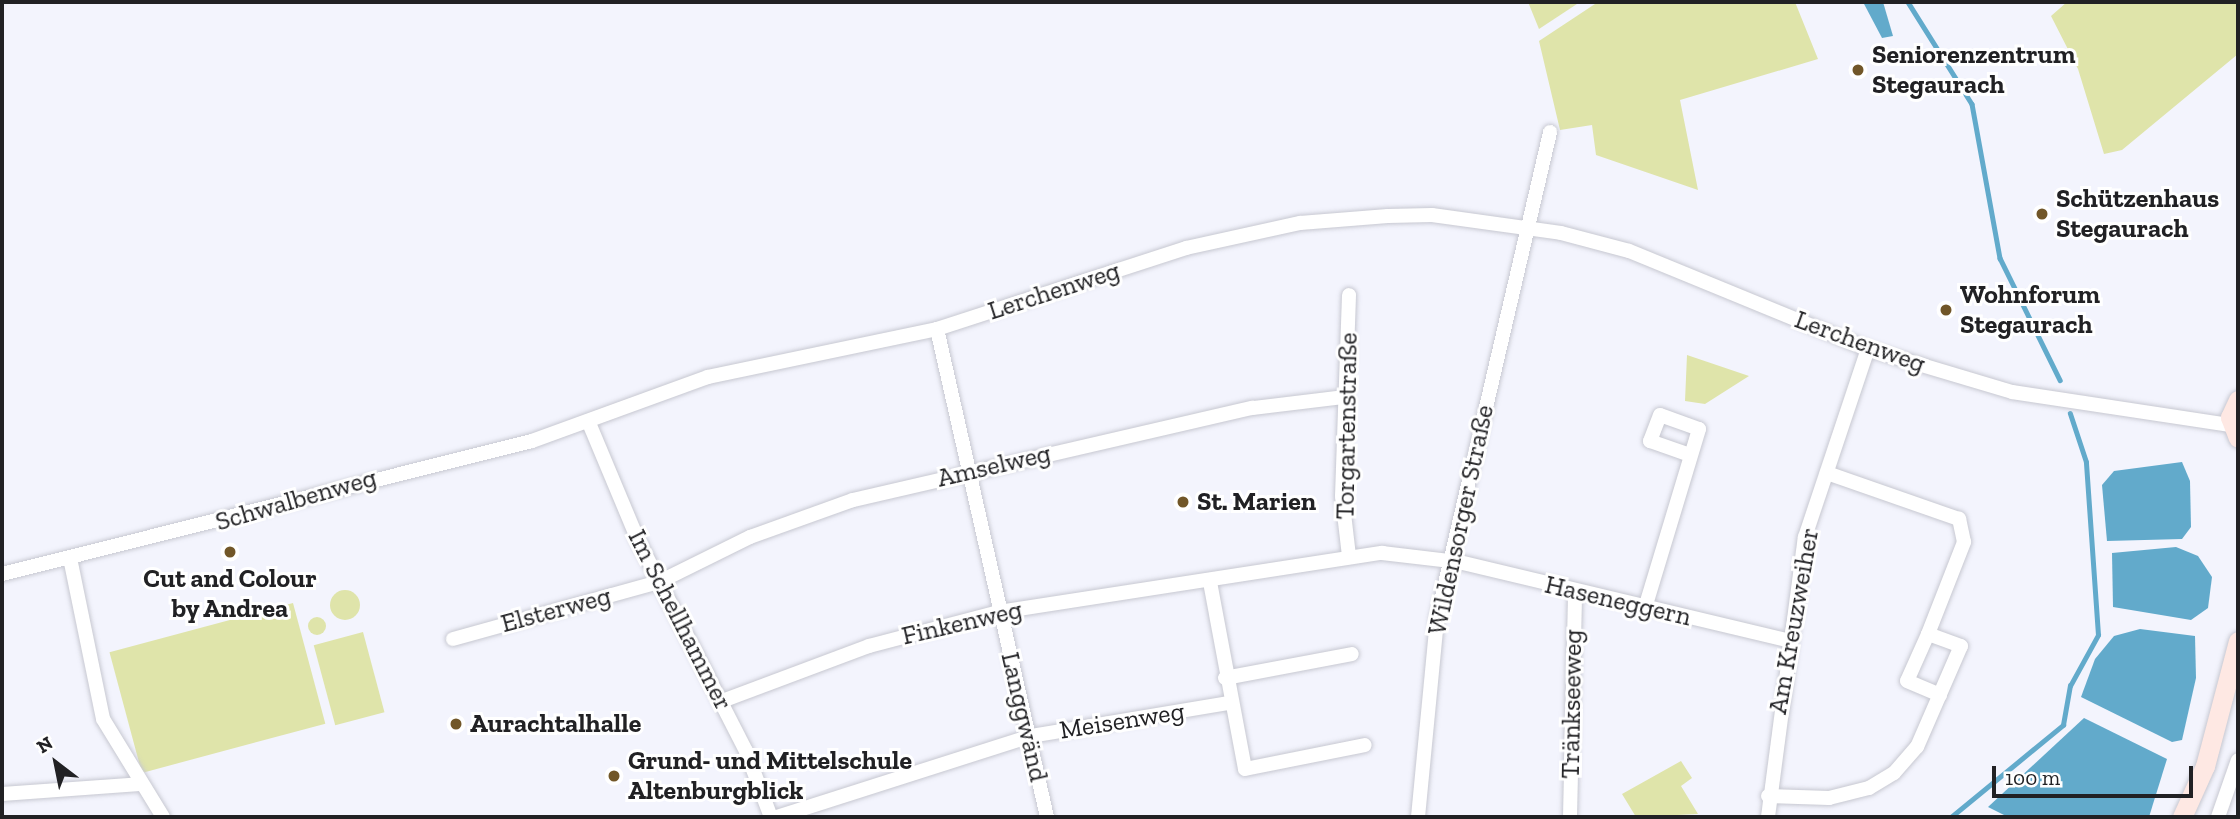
<!DOCTYPE html>
<meta charset="utf-8">
<style>
body{margin:0}
#map{position:relative;width:2240px;height:819px;overflow:hidden;background:#f3f4fd;font-family:"Zilla Slab",serif}
div>[style]{position:absolute}
.green>*{inset:0;background:#dfe4aa;transform-origin:0 0}
.round{border-radius:50%}
.water>*{inset:0;background:#62aacb}
.stream>*{height:4.5px;margin:-2.25px;padding:0 2.25px;transform-origin:2.25px;border-radius:2.25px;background:#62aacb}
.roads{filter:drop-shadow(0 0 2px #c7c8d1) drop-shadow(0 0 2px #c7c8d1)}
.street>*{height:14px;margin:-7px;padding:0 7px;transform-origin:7px;border-radius:7px;background:#fff}
.secondary>*{height:19px;margin:-9.5px;padding:0 9.5px;transform-origin:9.5px;border-radius:9.5px;background:#fee8e3}
.dots>*{width:19px;height:19px;translate:-50% -50%;box-sizing:border-box;border:4px solid #fff;border-radius:50%}
span{translate:-50% -50%;white-space:nowrap;text-align:center;line-height:1.15;-webkit-text-stroke:6px #fff;paint-order:stroke}
.poi-label{font-size:26px;color:#212124;font-weight:700}
.left{translate:0 -50%;text-align:left}
.street-label{font-size:26px;color:#212124}
.frame{position:absolute;inset:0;border:4px solid #212124;pointer-events:none}
.north{position:absolute;left:21px;top:728px;width:70px;height:70px;-webkit-text-stroke:5px #fff;paint-order:stroke;rotate:328deg;font-size:19px;font-weight:700;line-height:28px;text-align:center;color:#212124}
.north::after{content:'';display:block;margin:auto;width:24px;height:32px;background:#212124;clip-path:polygon(50% 0,100% 100%,50% 72%,0 100%)}
.scale{position:absolute;left:1992px;top:766px;width:201px;height:32px;box-sizing:border-box;border:4px solid #212124;border-top:0;padding-left:9px;font-size:21px;line-height:24px;white-space:nowrap;color:#212124;-webkit-text-stroke:5px #fff;paint-order:stroke}
</style>
<div id="map">
<div class="green">
<div style="clip-path:polygon(1528px 2px,1580px 2px,1539px 29px)"></div>
<div style="clip-path:polygon(1598px 2px,1795px 2px,1818px 59px,1680px 100px,1698px 190px,1596px 155px,1592px 125px,1560px 130px,1539px 41px)"></div>
<div style="clip-path:polygon(2067px 2px,2238px 2px,2238px 54px,2122px 150px,2104px 154px,2078px 69px,2051px 16px)"></div>
<div style="clip-path:polygon(1687px 355px,1749px 376px,1705px 404px,1685px 401px)"></div>
<div class="round" style="left:330px;top:590px;width:30px;height:30px"></div>
<div style="left:293px;top:603px;width:125px;height:190px;rotate:75deg"></div>
<div class="round" style="left:308px;top:617px;width:18px;height:18px"></div>
<div style="left:363px;top:632px;width:83px;height:51px;rotate:75deg"></div>
<div style="clip-path:polygon(1681px 761px,1692px 778px,1681px 786px,1698px 814px,1636px 817px,1622px 794px)"></div>
</div>
<div class="water">
<div style="clip-path:polygon(1863px 2px,1883px 2px,1893px 36px,1882px 38px)"></div>
<div style="clip-path:polygon(2182px 462px,2190px 481px,2191px 527px,2182px 539px,2107px 541px,2102px 485px,2114px 471px)"></div>
<div style="clip-path:polygon(2176px 547px,2198px 556px,2212px 577px,2208px 608px,2191px 620px,2113px 607px,2112px 553px)"></div>
<div style="clip-path:polygon(2140px 629px,2195px 636px,2196px 678px,2182px 740px,2172px 742px,2081px 697px,2095px 659px,2114px 636px)"></div>
<div style="clip-path:polygon(2084px 718px,2167px 759px,2149px 817px,2008px 817px,1988px 807px)"></div>
</div>
<div class="stream">
<div style="left:1908px;top:2px;width:120px;rotate:57.9deg"></div>
<div style="left:1972px;top:104px;width:157px;rotate:79.7deg"></div>
<div style="left:2000px;top:258px;width:136px;rotate:63.8deg"></div>
<div style="left:1951px;top:817px;width:145px;rotate:-39.4deg"></div>
<div style="left:2063px;top:725px;width:40px;rotate:-80deg"></div>
<div style="left:2070px;top:686px;width:58px;rotate:-61.2deg"></div>
<div style="left:2098px;top:635px;width:173px;rotate:-94deg"></div>
<div style="left:2086px;top:462px;width:51px;rotate:-108.4deg"></div>
</div>
<div class="roads">
<div class="street">
<div style="left:937px;top:329px;width:500px;rotate:77.3deg"></div>
<div style="left:589px;top:423px;width:125px;rotate:67.3deg"></div>
<div style="left:637px;top:538px;width:239px;rotate:62.9deg"></div>
<div style="left:746px;top:751px;width:71px;rotate:69.3deg"></div>
<div style="left:1349px;top:556px;width:60px;rotate:-96.7deg"></div>
<div style="left:1342px;top:496px;width:201px;rotate:-88deg"></div>
<div style="left:70px;top:558px;width:164px;rotate:78.4deg"></div>
<div style="left:103px;top:719px;width:115px;rotate:58.5deg"></div>
<div style="left:2px;top:574px;width:546px;rotate:-14.09deg"></div>
<div style="left:532px;top:441px;width:187px;rotate:-20deg"></div>
<div style="left:708px;top:377px;width:234px;rotate:-11.8deg"></div>
<div style="left:937px;top:329px;width:262px;rotate:-18deg"></div>
<div style="left:1186px;top:248px;width:117px;rotate:-12.4deg"></div>
<div style="left:1300px;top:223px;width:88px;rotate:-4.5deg"></div>
<div style="left:1388px;top:216px;width:44px;rotate:-1.3deg"></div>
<div style="left:1432px;top:215px;width:130px;rotate:7.9deg"></div>
<div style="left:1561px;top:233px;width:70px;rotate:14.8deg"></div>
<div style="left:1629px;top:251px;width:258px;rotate:22.3deg"></div>
<div style="left:1868px;top:349px;width:150px;rotate:16.6deg"></div>
<div style="left:2012px;top:392px;width:221px;rotate:8.6deg"></div>
<div style="left:1210px;top:582px;width:190px;rotate:79.4deg"></div>
<div style="left:1245px;top:769px;width:122px;rotate:-11.3deg"></div>
<div style="left:1645px;top:608px;width:187px;rotate:-73.2deg"></div>
<div style="left:1699px;top:429px;width:41px;rotate:-160.3deg"></div>
<div style="left:1660px;top:415px;width:28px;rotate:111deg"></div>
<div style="left:1650px;top:441px;width:42px;rotate:19.3deg"></div>
<div style="left:1928px;top:634px;width:51px;rotate:114.1deg"></div>
<div style="left:1907px;top:681px;width:36px;rotate:23deg"></div>
<div style="left:453px;top:639px;width:214px;rotate:-15.5deg"></div>
<div style="left:659px;top:582px;width:102px;rotate:-26.3deg"></div>
<div style="left:750px;top:537px;width:109px;rotate:-19.8deg"></div>
<div style="left:853px;top:500px;width:410px;rotate:-13deg"></div>
<div style="left:1253px;top:408px;width:92px;rotate:-6.9deg"></div>
<div style="left:1225px;top:678px;width:129px;rotate:-10.7deg"></div>
<div style="left:722px;top:701px;width:157px;rotate:-20.5deg"></div>
<div style="left:869px;top:646px;width:134px;rotate:-14.7deg"></div>
<div style="left:999px;top:612px;width:388px;rotate:-8.8deg"></div>
<div style="left:1382px;top:553px;width:78px;rotate:6.7deg"></div>
<div style="left:1459px;top:562px;width:336px;rotate:13.4deg"></div>
<div style="left:2px;top:794px;width:138px;rotate:-4.1deg"></div>
<div style="left:1768px;top:796px;width:61px;rotate:1.9deg"></div>
<div style="left:1829px;top:798px;width:41px;rotate:-14deg"></div>
<div style="left:1869px;top:788px;width:29px;rotate:-31deg"></div>
<div style="left:1894px;top:773px;width:35px;rotate:-49deg"></div>
<div style="left:1917px;top:747px;width:110px;rotate:-66.5deg"></div>
<div style="left:1961px;top:646px;width:35px;rotate:-160deg"></div>
<div style="left:1928px;top:634px;width:99px;rotate:-68.6deg"></div>
<div style="left:1964px;top:542px;width:24px;rotate:-102deg"></div>
<div style="left:1959px;top:519px;width:140px;rotate:-160.8deg"></div>
<div style="left:777px;top:817px;width:267px;rotate:-17.7deg"></div>
<div style="left:1031px;top:736px;width:200px;rotate:-9.5deg"></div>
<div style="left:1418px;top:817px;width:200px;rotate:-84.5deg"></div>
<div style="left:1437px;top:618px;width:499px;rotate:-76.9deg"></div>
<div style="left:1570px;top:817px;width:226px;rotate:-88.7deg"></div>
<div style="left:1768px;top:817px;width:282px;rotate:-82.5deg"></div>
<div style="left:1805px;top:537px;width:198px;rotate:-71.5deg"></div>
<div style="left:2218px;top:817px;width:60px;rotate:-70.7deg"></div>
</div>
<div class="secondary">
<div style="left:2238px;top:400px;width:19px;rotate:115deg"></div>
<div style="left:2230px;top:417px;width:22px;rotate:69deg"></div>
<div style="left:2182px;top:817px;width:56px;rotate:-65.7deg"></div>
<div style="left:2205px;top:766px;width:129px;rotate:-75.2deg"></div>
</div>
</div>
<div class="dots">
<div style="left:1858px;top:70px;background:#715628"></div>
<div style="left:2042px;top:214px;background:#715628"></div>
<div style="left:1946px;top:310px;background:#715628"></div>
<div style="left:1183px;top:502px;background:#715628"></div>
<div style="left:230px;top:552px;background:#715628"></div>
<div style="left:456px;top:724px;background:#715628"></div>
<div style="left:614px;top:776px;background:#715628"></div>
</div>
<div class="poi-label">
<span class="left" style="left:1872px;top:70px">Seniorenzentrum<br>Stegaurach</span>
<span class="left" style="left:2056px;top:214px">Schützenhaus<br>Stegaurach</span>
<span class="left" style="left:1960px;top:310px">Wohnforum<br>Stegaurach</span>
<span class="left" style="left:1197px;top:502px">St. Marien</span>
<span style="left:230px;top:594px">Cut and Colour<br>by Andrea</span>
<span class="left" style="left:470px;top:724px">Aurachtalhalle</span>
<span class="left" style="left:628px;top:776px">Grund- und Mittelschule<br>Altenburgblick</span>
</div>
<div class="street-label">
<span style="left:1054px;top:291px;rotate:-18deg">Lerchenweg</span>
<span style="left:1860px;top:342px;rotate:20deg">Lerchenweg</span>
<span style="left:1347px;top:426px;rotate:-89deg">Torgartenstraße</span>
<span style="left:994px;top:466px;rotate:-13deg">Amselweg</span>
<span style="left:296px;top:500px;rotate:-16deg">Schwalbenweg</span>
<span style="left:1461px;top:520px;rotate:-78deg">Wildensorger Straße</span>
<span style="left:1618px;top:601px;rotate:13deg">Haseneggern</span>
<span style="left:556px;top:610px;rotate:-15deg">Elsterweg</span>
<span style="left:680px;top:620px;rotate:63deg">Im Schellhammer</span>
<span style="left:1794px;top:621px;rotate:-80deg">Am Kreuzweiher</span>
<span style="left:962px;top:623px;rotate:-13deg">Finkenweg</span>
<span style="left:1572px;top:704px;rotate:-89deg">Tränkseeweg</span>
<span style="left:1024px;top:717px;rotate:77deg">Langgwänd</span>
<span style="left:1122px;top:721px;rotate:-9deg">Meisenweg</span>
</div>
<div class="frame"></div>
<div class="north">N</div>
<div class="scale">100 m</div>
</div>
